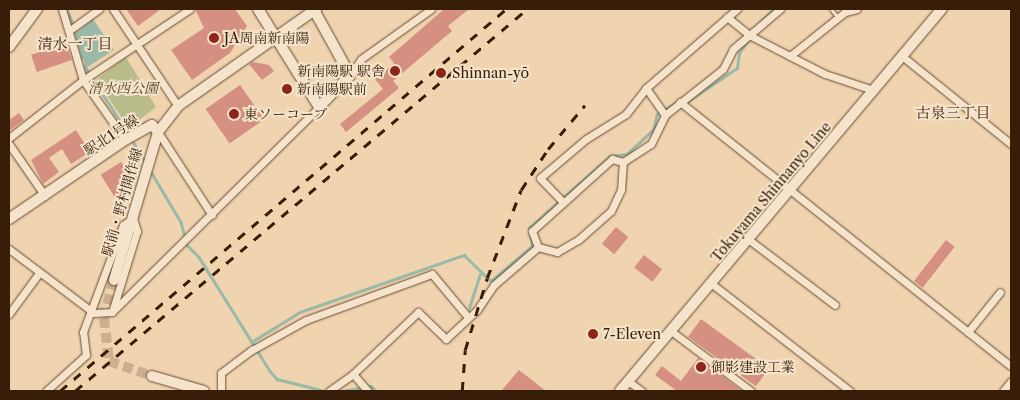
<!DOCTYPE html>
<meta charset="utf-8">
<style>
body{margin:0}
#map{position:relative;width:1020px;height:400px;overflow:hidden;background:#f0d4af;font-family:"Libre Caslon Text","Noto Serif JP",serif}
div>[style]{position:absolute}
.green>*{inset:0;background:#b8bd8b}
.water>*{inset:0;background:#9bb9a7}
.stream>*{height:2.5px;margin:-1.25px;padding:0 1.25px;transform-origin:1.25px;border-radius:1.25px;background:#9bb9a7}
.building>*{inset:0;background:#d59082;transform-origin:0 0}
.secondary-tunnel>*{height:10px;margin-top:-5px;transform-origin:0;background:repeating-linear-gradient(90deg,#cbaf8e 0 10px,transparent 0 15px)}
.roads{filter:drop-shadow(0 0 1px #664b32) drop-shadow(0 0 1px #664b32)}
.lane>*{height:3px;margin:-1.5px;padding:0 1.5px;transform-origin:1.5px;border-radius:1.5px;background:#f5e3cb}
.street>*{height:7px;margin:-3.5px;padding:0 3.5px;transform-origin:3.5px;border-radius:3.5px;background:#f5e3cb}
.secondary>*{height:10px;margin:-5px;padding:0 5px;transform-origin:5px;border-radius:5px;background:#f5e3cb}
.rail>*{height:2.5px;margin-top:-1.25px;transform-origin:0;background:repeating-linear-gradient(90deg,#381d08 0 9px,transparent 0 18px)}
.dots>*{width:14px;height:14px;translate:-50% -50%;box-sizing:border-box;border:2px solid #f5e3cb;border-radius:50%}
span{translate:-50% -50%;white-space:nowrap;text-align:center;line-height:1.15;-webkit-text-stroke:4px #f5e3cb;paint-order:stroke}
.poi-label{font-size:14px;color:#381d08}
.left{translate:0 -50%;text-align:left}
.right{translate:-100% -50%;text-align:right}
.park-label{font-size:14px;color:#584529;font-style:italic}
.street-label{font-size:14px;color:#381d08}
.neighbourhood-label{font-size:15px;color:#381d08}
.frame{position:absolute;inset:0;border:10px solid #381d08;pointer-events:none}
</style>
<div id="map">
<div class="green">
<div style="clip-path:polygon(126px 57px,156px 107px,129px 128px,96px 80px)"></div>
</div>
<div class="water">
<div style="clip-path:polygon(93px 19px,114px 50px,86px 68px,76px 33px)"></div>
</div>
<div class="stream">
<div style="left:67px;top:9px;width:14px;rotate:69deg"></div>
<div style="left:754px;top:28px;width:28px;rotate:-44deg"></div>
<div style="left:75px;top:31px;width:28px;rotate:73deg"></div>
<div style="left:85px;top:66px;width:82px;rotate:57.5deg"></div>
<div style="left:685px;top:103px;width:63px;rotate:-33.9deg"></div>
<div style="left:737px;top:68px;width:15px;rotate:-82deg"></div>
<div style="left:739px;top:53px;width:19px;rotate:-54deg"></div>
<div style="left:132px;top:140px;width:27px;rotate:59deg"></div>
<div style="left:150px;top:170px;width:61px;rotate:59.2deg"></div>
<div style="left:181px;top:222px;width:24px;rotate:75deg"></div>
<div style="left:187px;top:245px;width:17px;rotate:45deg"></div>
<div style="left:199px;top:257px;width:134px;rotate:58.1deg"></div>
<div style="left:270px;top:371px;width:11px;rotate:49deg"></div>
<div style="left:277px;top:379px;width:49px;rotate:14deg"></div>
<div style="left:469px;top:308px;width:35px;rotate:-72deg"></div>
<div style="left:253px;top:341px;width:55px;rotate:-31.7deg"></div>
<div style="left:300px;top:312px;width:174px;rotate:-19.2deg"></div>
<div style="left:464px;top:255px;width:37px;rotate:44deg"></div>
<div style="left:491px;top:281px;width:54px;rotate:-40.5deg"></div>
<div style="left:532px;top:246px;width:18px;rotate:-99deg"></div>
<div style="left:529px;top:228px;width:108px;rotate:-41.6deg"></div>
<div style="left:610px;top:156px;width:17px;rotate:-7deg"></div>
<div style="left:627px;top:154px;width:35px;rotate:-43deg"></div>
<div style="left:653px;top:130px;width:16px;rotate:-76deg"></div>
<div style="left:657px;top:114px;width:23px;rotate:-31deg"></div>
<div style="left:342px;top:391px;width:29px;rotate:-10deg"></div>
<div style="left:371px;top:386px;width:7px;rotate:45deg"></div>
</div>
<div class="building">
<div style="clip-path:polygon(126px 9px,161px 9px,138px 26px)"></div>
<div style="clip-path:polygon(195px 9px,235px 9px,247px 26px,230px 53px,192px 80px,171px 50px,204px 28px)"></div>
<div style="clip-path:polygon(444px 9px,469px 9px,448px 26px,452px 31px,393px 81px,399px 88px,346px 132px,340px 124px,383px 89px,375px 79px,394px 63px,389px 57px)"></div>
<div style="left:66px;top:43px;width:18px;height:37px;rotate:71deg"></div>
<div style="clip-path:polygon(253px 62px,269px 65px,274px 71px,262px 80px,249px 64px)"></div>
<div style="left:240px;top:85px;width:42px;height:42px;rotate:55deg"></div>
<div style="clip-path:polygon(19px 113px,24px 120px,9px 131px,9px 120px)"></div>
<div style="clip-path:polygon(76px 130px,90px 152px,71px 164px,62px 149px,49px 158px,59px 172px,43px 184px,31px 160px)"></div>
<div style="left:121px;top:162px;width:26px;height:24px;rotate:58deg"></div>
<div style="left:616px;top:227px;width:16px;height:22px;rotate:40deg"></div>
<div style="left:946px;top:240px;width:11px;height:52px;rotate:38deg"></div>
<div style="left:644px;top:255px;width:23px;height:16px;rotate:38deg"></div>
<div style="left:701px;top:319px;width:84px;height:22px;rotate:36deg"></div>
<div style="clip-path:polygon(698px 358px,742px 391px,677px 391px,655px 375px,662px 366px,681px 381px)"></div>
<div style="clip-path:polygon(519px 370px,546px 391px,501px 391px)"></div>
</div>
<div class="secondary-tunnel">
<div style="left:114px;top:280px;width:39px;rotate:105deg"></div>
<div style="left:104px;top:318px;width:43px;rotate:83.4deg"></div>
<div style="left:109px;top:361px;width:46px;rotate:19.2deg"></div>
</div>
<div class="roads">
<div class="lane">
<div style="left:831px;top:9px;width:11px;rotate:52deg"></div>
</div>
<div class="street">
<div style="left:62px;top:9px;width:74px;rotate:73.5deg"></div>
<div style="left:83px;top:80px;width:73px;rotate:55deg"></div>
<div style="left:113px;top:9px;width:117px;rotate:56.2deg"></div>
<div style="left:727px;top:17px;width:28px;rotate:39deg"></div>
<div style="left:749px;top:35px;width:85px;rotate:27.2deg"></div>
<div style="left:825px;top:74px;width:51px;rotate:18.4deg"></div>
<div style="left:70px;top:30px;width:36px;rotate:-36deg"></div>
<div style="left:790px;top:56px;width:70px;rotate:-38.7deg"></div>
<div style="left:845px;top:12px;width:12px;rotate:-14deg"></div>
<div style="left:902px;top:56px;width:140px;rotate:38.9deg"></div>
<div style="left:350px;top:75px;width:19px;rotate:-55deg"></div>
<div style="left:361px;top:59px;width:86px;rotate:-35.5deg"></div>
<div style="left:646px;top:88px;width:33px;rotate:55deg"></div>
<div style="left:680px;top:102px;width:423px;rotate:38.6deg"></div>
<div style="left:158px;top:132px;width:99px;rotate:57deg"></div>
<div style="left:9px;top:138px;width:94px;rotate:-38.1deg"></div>
<div style="left:83px;top:80px;width:128px;rotate:-33.6deg"></div>
<div style="left:9px;top:144px;width:63px;rotate:55.3deg"></div>
<div style="left:623px;top:162px;width:33px;rotate:-33deg"></div>
<div style="left:651px;top:144px;width:32px;rotate:-64deg"></div>
<div style="left:665px;top:115px;width:74px;rotate:-38.4deg"></div>
<div style="left:723px;top:69px;width:22px;rotate:-63deg"></div>
<div style="left:733px;top:49px;width:62px;rotate:-40.4deg"></div>
<div style="left:563px;top:202px;width:33px;rotate:-134deg"></div>
<div style="left:540px;top:178px;width:60px;rotate:-40.3deg"></div>
<div style="left:586px;top:139px;width:47px;rotate:-32deg"></div>
<div style="left:626px;top:114px;width:33px;rotate:-52deg"></div>
<div style="left:646px;top:88px;width:121px;rotate:-41deg"></div>
<div style="left:748px;top:239px;width:109px;rotate:37.2deg"></div>
<div style="left:538px;top:247px;width:17px;rotate:-111deg"></div>
<div style="left:532px;top:231px;width:108px;rotate:-42deg"></div>
<div style="left:612px;top:159px;width:11px;rotate:15deg"></div>
<div style="left:9px;top:249px;width:106px;rotate:37deg"></div>
<div style="left:94px;top:313px;width:18px;rotate:-3deg"></div>
<div style="left:112px;top:312px;width:291px;rotate:-44.7deg"></div>
<div style="left:712px;top:284px;width:175px;rotate:37.8deg"></div>
<div style="left:9px;top:314px;width:51px;rotate:-53.8deg"></div>
<div style="left:671px;top:331px;width:100px;rotate:36.9deg"></div>
<div style="left:968px;top:332px;width:51px;rotate:-51.3deg"></div>
<div style="left:353px;top:374px;width:23px;rotate:49deg"></div>
<div style="left:628px;top:381px;width:17px;rotate:36deg"></div>
<div style="left:46px;top:391px;width:54px;rotate:-42deg"></div>
<div style="left:86px;top:355px;width:23px;rotate:-97deg"></div>
<div style="left:83px;top:332px;width:114px;rotate:-69.5deg"></div>
<div style="left:123px;top:225px;width:12px;rotate:-35deg"></div>
<div style="left:133px;top:218px;width:14px;rotate:73deg"></div>
<div style="left:137px;top:231px;width:82px;rotate:107.1deg"></div>
<div style="left:221px;top:391px;width:18px;rotate:-90deg"></div>
<div style="left:221px;top:373px;width:39px;rotate:-37deg"></div>
<div style="left:252px;top:350px;width:62px;rotate:-29.1deg"></div>
<div style="left:306px;top:320px;width:134px;rotate:-20.1deg"></div>
<div style="left:432px;top:274px;width:55px;rotate:50.2deg"></div>
<div style="left:329px;top:391px;width:29px;rotate:-35deg"></div>
<div style="left:353px;top:374px;width:90px;rotate:-43.6deg"></div>
<div style="left:418px;top:312px;width:39px;rotate:44deg"></div>
<div style="left:446px;top:339px;width:42px;rotate:-43.1deg"></div>
<div style="left:477px;top:310px;width:30px;rotate:-56deg"></div>
<div style="left:494px;top:285px;width:58px;rotate:-40.8deg"></div>
<div style="left:538px;top:247px;width:20px;rotate:15deg"></div>
<div style="left:557px;top:252px;width:24px;rotate:-30deg"></div>
<div style="left:578px;top:240px;width:44px;rotate:-41.3deg"></div>
<div style="left:611px;top:211px;width:23px;rotate:-65deg"></div>
<div style="left:621px;top:190px;width:28px;rotate:-86deg"></div>
<div style="left:1003px;top:391px;width:13px;rotate:-51deg"></div>
</div>
<div class="secondary">
<div style="left:258px;top:9px;width:115px;rotate:58.1deg"></div>
<div style="left:319px;top:107px;width:45px;rotate:-45.9deg"></div>
<div style="left:350px;top:75px;width:74px;rotate:-119deg"></div>
<div style="left:9px;top:47px;width:47px;rotate:-53.6deg"></div>
<div style="left:9px;top:219px;width:140px;rotate:-34.3deg"></div>
<div style="left:125px;top:140px;width:31px;rotate:-29deg"></div>
<div style="left:152px;top:125px;width:9px;rotate:49deg"></div>
<div style="left:114px;top:280px;width:154px;rotate:-73.4deg"></div>
<div style="left:158px;top:132px;width:33px;rotate:-52deg"></div>
<div style="left:178px;top:106px;width:169px;rotate:-35.1deg"></div>
<div style="left:152px;top:376px;width:54px;rotate:16.1deg"></div>
<div style="left:620px;top:391px;width:500px;rotate:-49.9deg"></div>
</div>
</div>
<div class="rail">
<div style="left:60px;top:391px;width:587px;rotate:-40.58deg"></div>
<div style="left:75px;top:391px;width:592px;rotate:-40.2deg"></div>
<div style="left:462px;top:391px;width:41px;rotate:-85.8deg"></div>
<div style="left:465px;top:350px;width:75px;rotate:-73deg"></div>
<div style="left:487px;top:278px;width:94px;rotate:-68.9deg"></div>
<div style="left:521px;top:190px;width:49px;rotate:-56.6deg"></div>
<div style="left:548px;top:149px;width:57px;rotate:-49.9deg"></div>
</div>
<div class="dots">
<div style="left:214px;top:38px;background:#8f2418"></div>
<div style="left:395px;top:71px;background:#8f2418"></div>
<div style="left:441px;top:73px;background:#8f2418"></div>
<div style="left:287px;top:89px;background:#8f2418"></div>
<div style="left:234px;top:114px;background:#8f2418"></div>
<div style="left:593px;top:334px;background:#8f2418"></div>
<div style="left:701px;top:367px;background:#8f2418"></div>
</div>
<div class="poi-label">
<span class="left" style="left:224px;top:38px">JA周南新南陽</span>
<span class="right" style="left:385px;top:71px">新南陽駅 駅舎</span>
<span class="left" style="left:452px;top:73px">Shinnan-yō</span>
<span class="left" style="left:297px;top:89px">新南陽駅前</span>
<span class="left" style="left:244px;top:114px">東ソーコープ</span>
<span class="left" style="left:603px;top:334px">7-Eleven</span>
<span class="left" style="left:711px;top:367px">御影建設工業</span>
</div>
<div class="park-label">
<span style="left:123px;top:88px">清水西公園</span>
</div>
<div class="street-label">
<span style="left:111px;top:135px;rotate:-33deg">駅北1号線</span>
<span style="left:771px;top:192px;rotate:-50deg">Tokuyama Shinnanyo Line</span>
<span style="left:122px;top:202px;rotate:-74deg">駅前・野村開作線</span>
</div>
<div class="neighbourhood-label">
<span style="left:75px;top:44px">清水一丁目</span>
<span style="left:953px;top:113px">古泉三丁目</span>
</div>
<div class="frame"></div>
</div>
